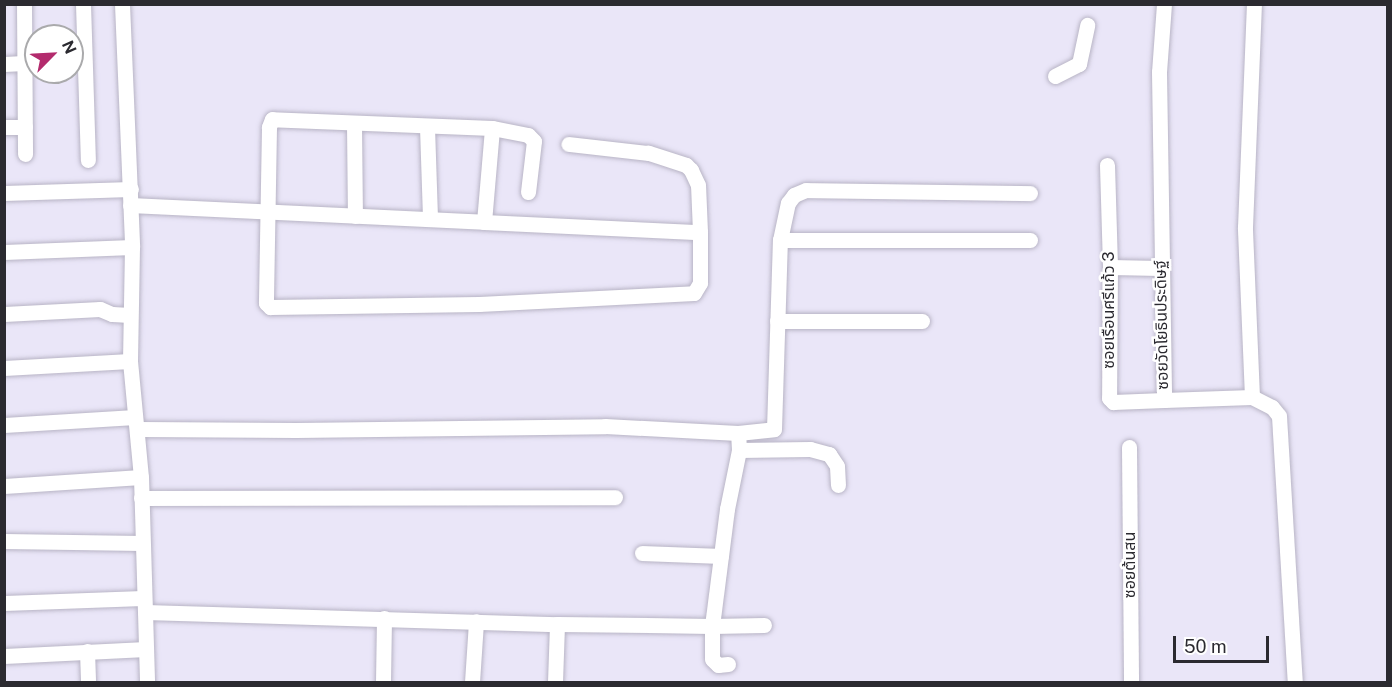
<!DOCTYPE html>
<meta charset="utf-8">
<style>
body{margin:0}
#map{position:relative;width:1392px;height:687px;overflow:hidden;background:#eae6f8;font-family:"Public Sans","Noto Sans Thai",sans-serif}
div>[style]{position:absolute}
.roads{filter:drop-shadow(0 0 2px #b8b4c5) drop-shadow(0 0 2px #b8b4c5)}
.minor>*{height:15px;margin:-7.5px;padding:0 7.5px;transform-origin:7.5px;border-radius:7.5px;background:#fff}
span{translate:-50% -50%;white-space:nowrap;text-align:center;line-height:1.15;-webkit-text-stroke:5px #fff;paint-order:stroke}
.street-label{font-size:16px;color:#2b2a30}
.frame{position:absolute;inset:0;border:6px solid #2b2a30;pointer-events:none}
.north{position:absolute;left:24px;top:24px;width:60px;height:60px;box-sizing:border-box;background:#fff;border:2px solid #aaaaac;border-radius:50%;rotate:66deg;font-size:16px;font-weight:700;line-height:24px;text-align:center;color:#2b2a30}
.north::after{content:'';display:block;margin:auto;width:21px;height:27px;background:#b32b6d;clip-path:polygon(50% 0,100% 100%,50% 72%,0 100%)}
.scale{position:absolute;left:1173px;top:636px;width:96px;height:27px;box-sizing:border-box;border:3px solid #2b2a30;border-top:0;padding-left:8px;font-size:18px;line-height:21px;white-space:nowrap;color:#2b2a30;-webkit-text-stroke:4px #fff;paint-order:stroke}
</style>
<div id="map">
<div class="roads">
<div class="minor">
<div style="left:24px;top:4px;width:150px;rotate:89.6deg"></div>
<div style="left:83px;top:4px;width:156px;rotate:88.2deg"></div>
<div style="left:122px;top:4px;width:243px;rotate:87.6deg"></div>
<div style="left:132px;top:247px;width:114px;rotate:91deg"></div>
<div style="left:130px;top:361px;width:117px;rotate:84.6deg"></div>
<div style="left:141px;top:477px;width:205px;rotate:88.3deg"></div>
<div style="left:1164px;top:4px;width:68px;rotate:94.2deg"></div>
<div style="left:1159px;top:72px;width:328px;rotate:89.1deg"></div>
<div style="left:1164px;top:400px;width:88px;rotate:-2deg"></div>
<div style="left:1252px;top:397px;width:22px;rotate:27deg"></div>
<div style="left:1272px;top:407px;width:11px;rotate:52deg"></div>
<div style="left:1279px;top:416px;width:266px;rotate:86.6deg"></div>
<div style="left:4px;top:64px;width:20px;rotate:-3deg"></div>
<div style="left:1055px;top:76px;width:27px;rotate:-27deg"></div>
<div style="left:1079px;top:64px;width:40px;rotate:-78deg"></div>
<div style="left:354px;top:124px;width:92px;rotate:89.4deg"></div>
<div style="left:4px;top:127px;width:21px"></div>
<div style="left:427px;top:127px;width:92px;rotate:88.1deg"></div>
<div style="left:1107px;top:165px;width:102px;rotate:88.3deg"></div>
<div style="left:1110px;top:267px;width:131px;rotate:90.4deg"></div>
<div style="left:1109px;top:398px;width:6px;rotate:45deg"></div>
<div style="left:1113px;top:402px;width:51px;rotate:-2.2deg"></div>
<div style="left:528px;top:192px;width:51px;rotate:-83.3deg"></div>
<div style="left:534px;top:141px;width:8px;rotate:-135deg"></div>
<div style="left:528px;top:135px;width:37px;rotate:-169deg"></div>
<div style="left:492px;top:128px;width:220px;rotate:-177.7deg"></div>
<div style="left:272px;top:119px;width:9px;rotate:111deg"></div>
<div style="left:269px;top:127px;width:176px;rotate:91deg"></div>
<div style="left:266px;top:303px;width:6px;rotate:45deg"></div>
<div style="left:270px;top:307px;width:209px;rotate:-0.8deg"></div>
<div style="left:479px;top:304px;width:215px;rotate:-2.9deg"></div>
<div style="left:694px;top:293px;width:12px;rotate:-59deg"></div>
<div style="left:700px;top:283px;width:51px;rotate:-90deg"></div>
<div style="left:700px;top:232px;width:47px;rotate:-92.4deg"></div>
<div style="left:698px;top:185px;width:17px;rotate:-115deg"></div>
<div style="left:691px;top:170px;width:7px;rotate:-135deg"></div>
<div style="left:686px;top:165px;width:40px;rotate:-162deg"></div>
<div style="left:648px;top:153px;width:80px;rotate:-173.5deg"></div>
<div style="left:4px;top:193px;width:127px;rotate:-1.8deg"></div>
<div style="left:130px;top:205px;width:354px;rotate:2.7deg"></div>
<div style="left:484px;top:222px;width:94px;rotate:-85.1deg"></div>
<div style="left:484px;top:222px;width:216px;rotate:2.7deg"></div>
<div style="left:780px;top:240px;width:250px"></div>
<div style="left:4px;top:252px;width:128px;rotate:-2.2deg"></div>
<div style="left:1110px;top:267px;width:50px;rotate:1.1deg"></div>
<div style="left:4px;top:314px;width:96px;rotate:-3deg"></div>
<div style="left:100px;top:309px;width:13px;rotate:23deg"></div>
<div style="left:112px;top:314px;width:18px;rotate:3deg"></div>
<div style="left:777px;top:321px;width:145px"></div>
<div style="left:4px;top:368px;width:126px;rotate:-3.2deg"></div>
<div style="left:1252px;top:397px;width:170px;rotate:-92.4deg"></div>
<div style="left:1245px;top:227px;width:223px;rotate:-87.7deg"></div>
<div style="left:4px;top:425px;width:131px;rotate:-3.5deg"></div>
<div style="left:138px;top:429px;width:158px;rotate:0.4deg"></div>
<div style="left:296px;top:430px;width:309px;rotate:-0.7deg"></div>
<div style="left:605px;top:426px;width:133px;rotate:3deg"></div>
<div style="left:738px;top:433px;width:36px;rotate:-6deg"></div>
<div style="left:774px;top:429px;width:189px;rotate:-88.2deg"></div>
<div style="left:780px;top:240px;width:38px;rotate:-78deg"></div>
<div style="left:788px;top:203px;width:10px;rotate:-53deg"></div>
<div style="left:794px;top:195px;width:13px;rotate:-23deg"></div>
<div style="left:806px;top:190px;width:224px;rotate:0.8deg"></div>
<div style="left:1129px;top:447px;width:235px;rotate:89.5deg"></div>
<div style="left:739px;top:450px;width:71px;rotate:-0.8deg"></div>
<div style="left:810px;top:449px;width:20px;rotate:15deg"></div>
<div style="left:829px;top:454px;width:14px;rotate:56deg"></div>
<div style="left:837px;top:466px;width:19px;rotate:87deg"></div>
<div style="left:4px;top:486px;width:137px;rotate:-3.8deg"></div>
<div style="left:141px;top:498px;width:474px;rotate:-0.1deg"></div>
<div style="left:4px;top:541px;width:138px;rotate:0.8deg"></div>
<div style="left:642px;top:553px;width:79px;rotate:2.2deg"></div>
<div style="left:4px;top:603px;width:139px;rotate:-2.1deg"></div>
<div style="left:145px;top:612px;width:412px;rotate:1.7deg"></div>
<div style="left:557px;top:624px;width:155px;rotate:0.7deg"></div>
<div style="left:712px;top:626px;width:118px;rotate:-82.7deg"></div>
<div style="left:727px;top:509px;width:60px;rotate:-78.5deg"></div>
<div style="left:739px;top:450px;width:17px;rotate:-93deg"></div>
<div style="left:87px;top:651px;width:31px;rotate:88deg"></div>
<div style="left:4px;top:656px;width:142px;rotate:-2.8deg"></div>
<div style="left:728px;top:664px;width:10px;rotate:174deg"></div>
<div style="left:718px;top:665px;width:8px;rotate:-135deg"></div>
<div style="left:712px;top:659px;width:33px;rotate:-90deg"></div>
<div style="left:712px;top:626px;width:52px;rotate:-1.1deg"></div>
<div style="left:383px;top:682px;width:64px;rotate:-89.1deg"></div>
<div style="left:472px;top:682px;width:61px;rotate:-86.2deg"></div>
<div style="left:555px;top:682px;width:58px;rotate:-88deg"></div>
</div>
</div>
<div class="street-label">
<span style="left:1109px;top:310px;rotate:-90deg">ซอยเรือนศรีแก้ว 3</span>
<span style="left:1162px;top:325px;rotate:-91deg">ซอยวัดโยธินประดิษฐ์</span>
<span style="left:1130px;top:565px;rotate:-90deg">ซอยต้นสน</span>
</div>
<div class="frame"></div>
<div class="north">N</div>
<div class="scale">50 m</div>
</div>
